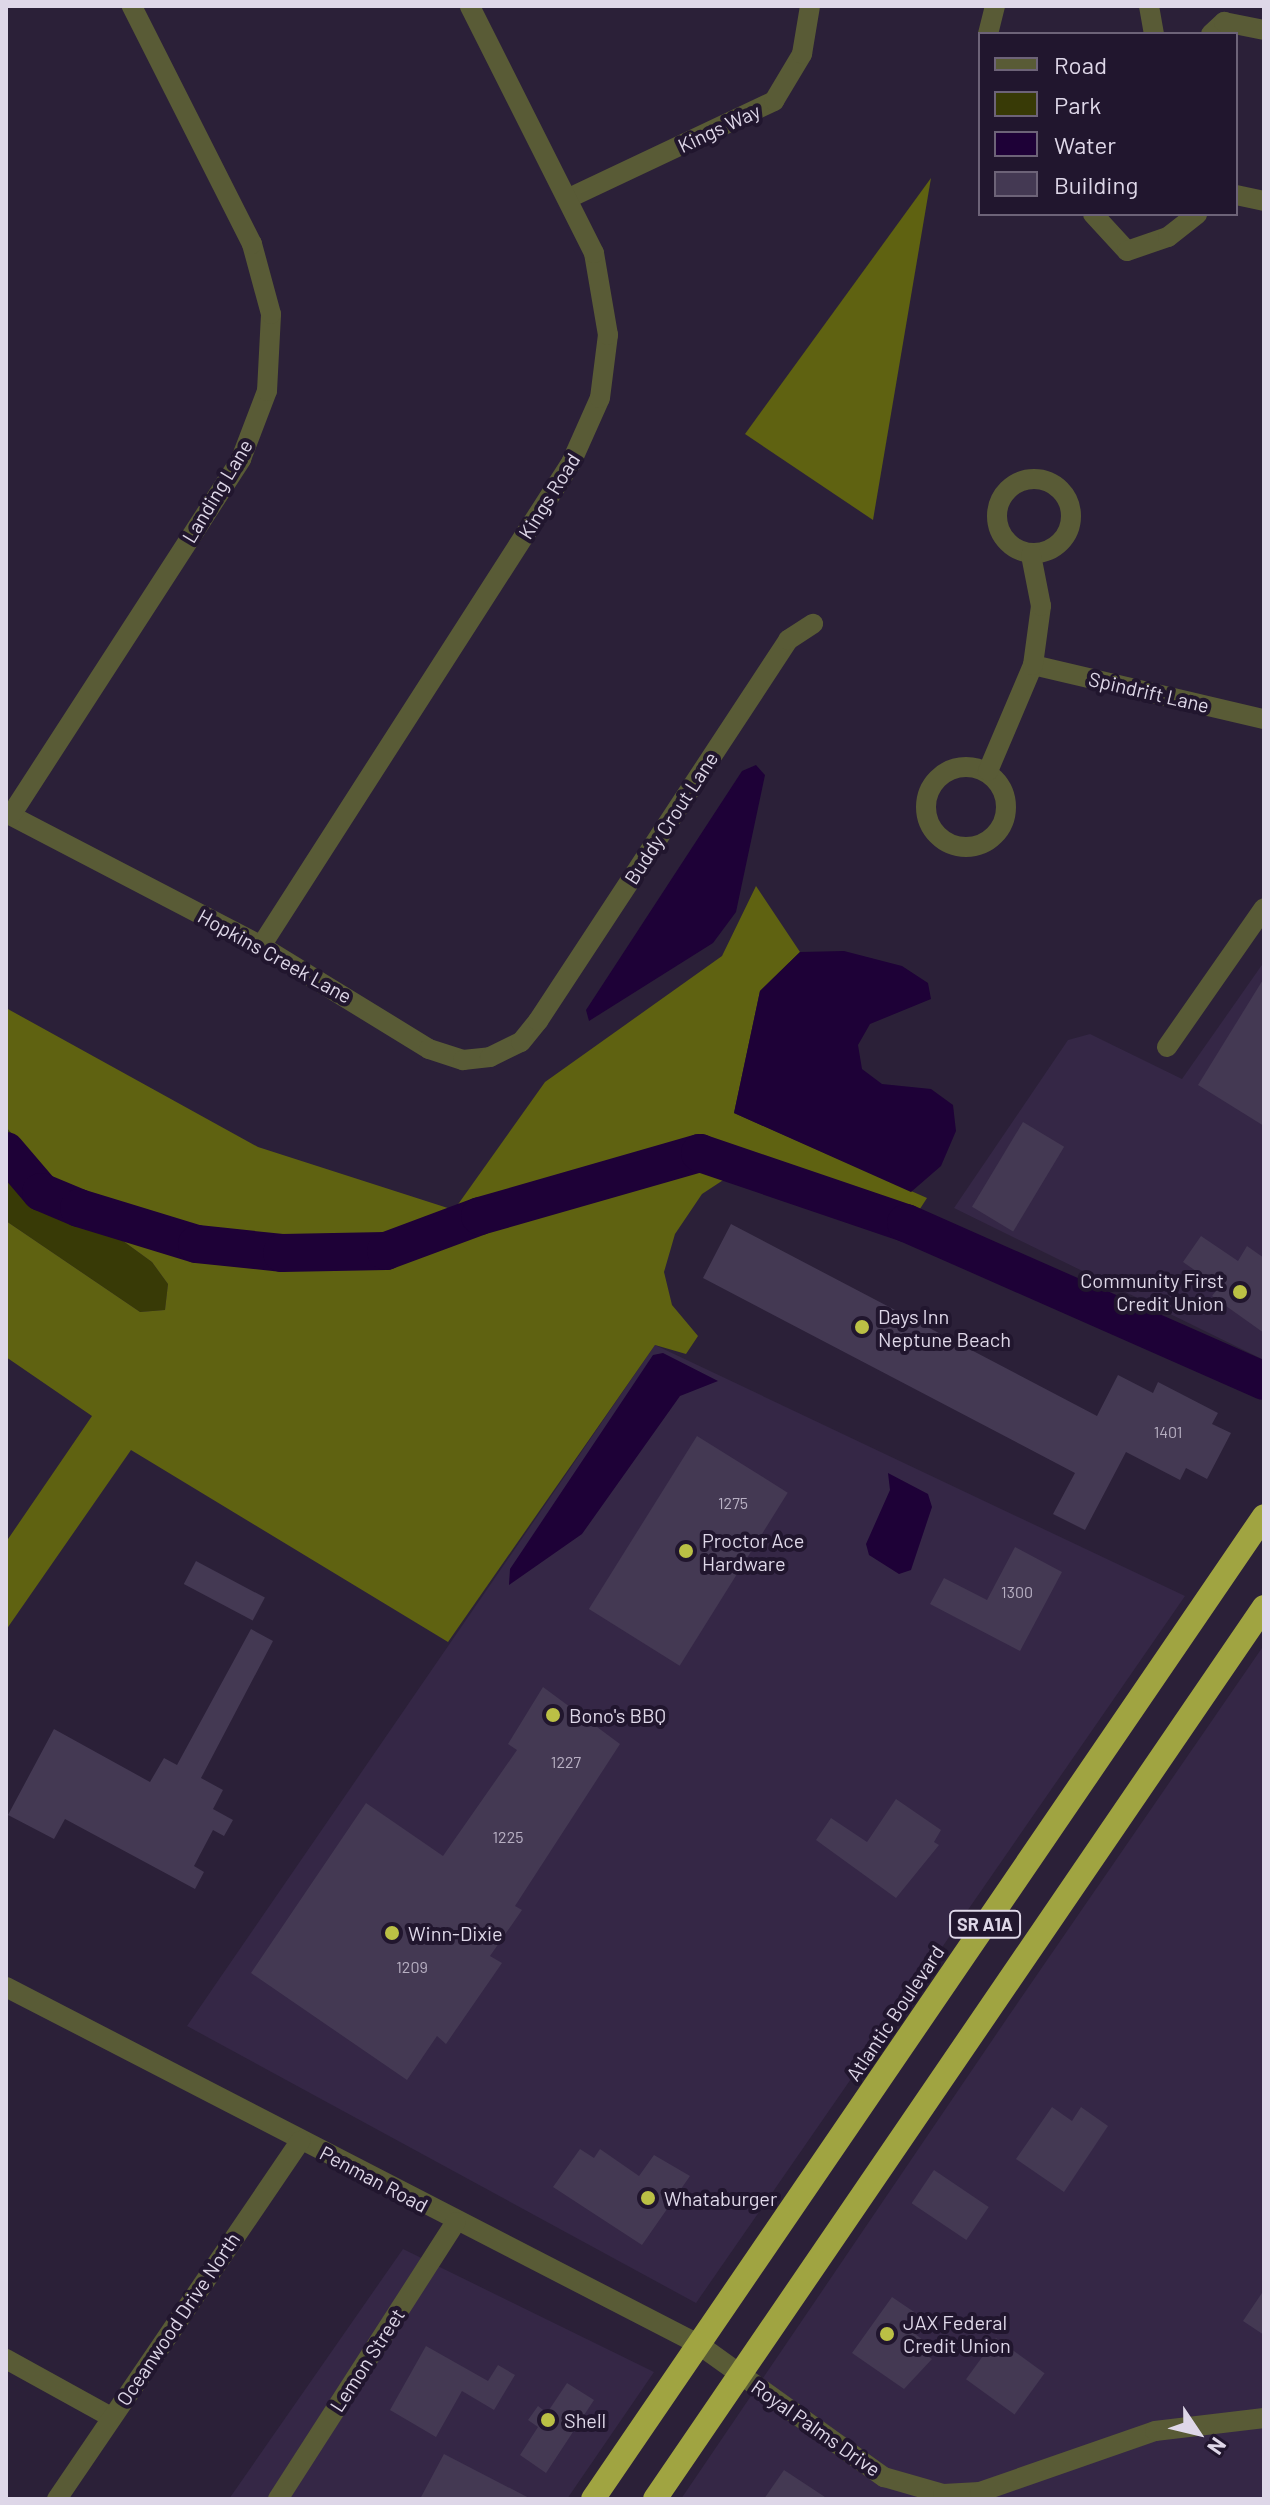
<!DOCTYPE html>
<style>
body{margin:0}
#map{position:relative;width:1270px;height:2505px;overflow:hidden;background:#2b2038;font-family:Barlow,sans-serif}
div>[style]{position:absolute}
.built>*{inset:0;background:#352746}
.green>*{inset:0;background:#383a06}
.forest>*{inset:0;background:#5f6211}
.water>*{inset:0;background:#1e0137}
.river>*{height:38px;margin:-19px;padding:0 19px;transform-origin:19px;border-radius:19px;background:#1e0137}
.building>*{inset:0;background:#443953;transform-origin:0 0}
.minor>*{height:20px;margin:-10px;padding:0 10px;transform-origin:10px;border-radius:10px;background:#595b36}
.minor>.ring{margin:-10px;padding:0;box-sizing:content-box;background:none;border:20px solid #595b36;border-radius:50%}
.highway>*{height:24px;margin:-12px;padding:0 12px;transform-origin:12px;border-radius:12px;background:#a0a441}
.dots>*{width:22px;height:22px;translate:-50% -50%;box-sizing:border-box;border:4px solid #21162e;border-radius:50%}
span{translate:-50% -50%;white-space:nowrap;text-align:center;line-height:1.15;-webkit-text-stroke:8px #21162e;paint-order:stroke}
.number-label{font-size:16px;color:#b8b0c3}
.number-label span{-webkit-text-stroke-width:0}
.shield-label span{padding:2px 6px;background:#21162e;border:2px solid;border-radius:6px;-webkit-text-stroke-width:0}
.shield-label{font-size:18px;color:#ded7e8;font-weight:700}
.street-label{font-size:20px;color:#ded7e8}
.poi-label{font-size:20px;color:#ded7e8}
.right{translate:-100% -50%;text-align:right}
.left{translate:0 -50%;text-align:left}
.frame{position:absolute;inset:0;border:8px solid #ded7e8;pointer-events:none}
.legend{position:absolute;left:978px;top:32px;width:260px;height:184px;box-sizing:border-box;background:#21162e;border:2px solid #6d6378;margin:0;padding:10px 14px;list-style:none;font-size:24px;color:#ded7e8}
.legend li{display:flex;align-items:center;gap:16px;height:40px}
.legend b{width:40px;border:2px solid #6d6378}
.north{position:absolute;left:1158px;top:2393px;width:80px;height:80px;-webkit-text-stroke:6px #21162e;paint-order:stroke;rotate:125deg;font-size:22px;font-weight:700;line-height:32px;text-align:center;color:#ded7e8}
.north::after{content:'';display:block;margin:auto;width:28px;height:36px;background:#ded7e8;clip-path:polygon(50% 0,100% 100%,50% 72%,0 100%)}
</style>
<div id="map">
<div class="built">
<div style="clip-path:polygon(1264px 962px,1264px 1360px,954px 1208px,1068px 1040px,1090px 1034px,1182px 1079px)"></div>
<div style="clip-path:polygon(655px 1345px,1185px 1596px,696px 2303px,187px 2026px)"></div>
<div style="clip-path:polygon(1264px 1645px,1264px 2499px,681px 2499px,1010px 2014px)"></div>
<div style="clip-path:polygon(403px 2249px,654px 2372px,567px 2499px,229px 2499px)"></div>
</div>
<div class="green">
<div style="clip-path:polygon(6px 1127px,71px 1203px,152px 1262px,168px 1284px,165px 1310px,140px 1312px,6px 1221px)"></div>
</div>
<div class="forest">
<div style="clip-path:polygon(931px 178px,873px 520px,745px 434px)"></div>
<div style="clip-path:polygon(756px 886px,800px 952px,760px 991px,734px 1113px,927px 1198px,905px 1232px,734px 1173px,702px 1194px,675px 1234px,664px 1272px,672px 1305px,698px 1336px,686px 1354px,655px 1345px,448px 1642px,131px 1450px,6px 1630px,6px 1542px,92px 1416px,6px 1357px,6px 1221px,140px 1312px,165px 1310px,168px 1284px,152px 1262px,71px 1203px,6px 1127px,6px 1008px,258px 1147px,454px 1210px,545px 1082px,722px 956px)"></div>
</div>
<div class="water">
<div style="clip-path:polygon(756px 765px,765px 775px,736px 912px,713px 943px,589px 1021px,586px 1010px,742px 771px)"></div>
<div style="clip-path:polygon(844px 951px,902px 966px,928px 983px,931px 999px,870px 1024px,858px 1045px,862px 1069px,882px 1084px,931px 1089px,953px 1105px,956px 1131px,941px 1166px,911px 1192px,734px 1113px,760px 991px,800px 952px)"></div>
<div style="clip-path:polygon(663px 1353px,718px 1381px,680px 1396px,582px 1534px,509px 1585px,510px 1569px,653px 1355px)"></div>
<div style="clip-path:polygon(888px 1473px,928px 1494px,932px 1507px,911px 1570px,899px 1574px,869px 1555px,866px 1544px,890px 1490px)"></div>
</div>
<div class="river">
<div style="left:6px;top:1151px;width:54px;rotate:49.5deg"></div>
<div style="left:41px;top:1192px;width:41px;rotate:22.8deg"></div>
<div style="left:79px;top:1208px;width:123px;rotate:17deg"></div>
<div style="left:197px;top:1244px;width:85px;rotate:6deg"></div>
<div style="left:282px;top:1253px;width:104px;rotate:-1.1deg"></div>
<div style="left:386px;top:1251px;width:100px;rotate:-20.4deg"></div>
<div style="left:480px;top:1216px;width:229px;rotate:-16deg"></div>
<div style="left:700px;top:1153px;width:218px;rotate:18.8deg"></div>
<div style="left:906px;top:1223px;width:391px;rotate:23.8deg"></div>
</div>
<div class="building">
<div style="clip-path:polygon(1264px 978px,1264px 1126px,1198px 1085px)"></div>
<div style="left:1023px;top:1122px;width:48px;height:99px;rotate:31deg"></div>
<div style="clip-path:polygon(731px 1224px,1097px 1416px,1118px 1375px,1153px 1393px,1158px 1382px,1218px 1413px,1212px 1424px,1231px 1433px,1207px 1479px,1186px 1468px,1180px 1480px,1126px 1452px,1085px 1530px,1053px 1514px,1075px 1473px,703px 1278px)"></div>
<div style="clip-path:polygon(1201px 1236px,1238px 1261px,1247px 1246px,1264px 1258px,1264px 1333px,1212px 1296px,1219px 1287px,1183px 1262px)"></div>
<div style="left:697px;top:1436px;width:107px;height:204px;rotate:32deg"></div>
<div style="clip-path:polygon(1015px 1547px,1062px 1572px,1020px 1651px,930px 1604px,944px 1578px,987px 1600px)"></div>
<div style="left:196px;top:1561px;width:78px;height:26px;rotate:28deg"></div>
<div style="clip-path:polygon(251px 1629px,273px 1641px,201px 1778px,223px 1790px,213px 1809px,233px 1820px,224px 1836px,213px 1830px,194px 1866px,204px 1872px,195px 1889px,65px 1819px,54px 1839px,8px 1815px,54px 1729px,150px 1782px,164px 1758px,177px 1765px)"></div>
<div style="clip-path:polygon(543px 1687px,620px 1744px,515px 1906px,522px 1910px,490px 1956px,502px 1963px,446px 2044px,437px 2036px,407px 2080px,251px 1973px,366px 1803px,443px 1856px,517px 1750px,508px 1744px)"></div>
<div style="clip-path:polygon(896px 1799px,941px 1830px,934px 1842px,939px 1845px,896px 1898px,816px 1840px,831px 1818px,867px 1842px)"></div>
<div style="clip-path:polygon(1052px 2107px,1072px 2121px,1081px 2107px,1108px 2126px,1064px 2192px,1016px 2159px)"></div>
<div style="clip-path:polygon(580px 2149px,594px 2158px,600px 2149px,639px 2176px,654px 2155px,690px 2176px,642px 2245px,553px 2187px)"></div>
<div style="left:934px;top:2170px;width:66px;height:40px;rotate:34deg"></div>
<div style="clip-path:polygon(1264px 2290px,1264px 2335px,1243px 2321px)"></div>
<div style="clip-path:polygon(892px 2297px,920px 2316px,910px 2330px,928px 2344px,922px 2352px,932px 2359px,904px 2389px,852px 2353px)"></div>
<div style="left:996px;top:2338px;width:60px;height:51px;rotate:36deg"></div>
<div style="clip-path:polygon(426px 2346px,488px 2381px,498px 2365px,515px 2375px,494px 2410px,462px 2391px,436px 2437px,390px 2410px)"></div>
<div style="clip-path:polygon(567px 2383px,594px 2400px,546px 2473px,520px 2455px,538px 2427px,528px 2420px,538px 2406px,547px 2413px)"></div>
<div style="clip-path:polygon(444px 2454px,531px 2499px,420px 2499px)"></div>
<div style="clip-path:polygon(784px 2470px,828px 2499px,764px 2499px)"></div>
</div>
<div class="minor">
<div style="left:1149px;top:6px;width:28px;rotate:80deg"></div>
<div style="left:988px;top:34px;width:29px;rotate:-76deg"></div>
<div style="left:1211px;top:34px;width:18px;rotate:-43deg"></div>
<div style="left:1224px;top:22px;width:41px;rotate:11.3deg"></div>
<div style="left:1236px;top:195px;width:29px;rotate:12deg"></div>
<div style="left:569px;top:198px;width:227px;rotate:-25.3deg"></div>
<div style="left:774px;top:101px;width:55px;rotate:-59.2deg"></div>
<div style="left:802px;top:54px;width:49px;rotate:-80.5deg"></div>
<div style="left:1093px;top:214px;width:50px;rotate:47.4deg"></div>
<div style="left:1127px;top:251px;width:43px;rotate:-18.9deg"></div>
<div style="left:1168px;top:237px;width:37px;rotate:-38deg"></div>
<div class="ring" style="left:997px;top:479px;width:54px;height:54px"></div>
<div style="left:1033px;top:665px;width:237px;rotate:13.2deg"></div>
<div class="ring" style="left:926px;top:767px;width:60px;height:60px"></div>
<div style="left:988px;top:771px;width:115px;rotate:-67deg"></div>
<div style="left:1033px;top:665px;width:60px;rotate:-82.3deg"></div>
<div style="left:1041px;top:606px;width:52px;rotate:-101.1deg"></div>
<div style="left:6px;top:813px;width:288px;rotate:27.5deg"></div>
<div style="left:261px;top:946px;width:197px;rotate:31.5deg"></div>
<div style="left:429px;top:1049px;width:36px;rotate:18deg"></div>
<div style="left:463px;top:1060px;width:27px;rotate:-6deg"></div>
<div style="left:490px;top:1057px;width:34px;rotate:-26deg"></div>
<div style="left:521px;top:1042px;width:27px;rotate:-51deg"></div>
<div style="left:538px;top:1021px;width:456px;rotate:-56.7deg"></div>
<div style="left:788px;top:640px;width:30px;rotate:-33deg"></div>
<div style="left:11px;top:815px;width:424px;rotate:-57.1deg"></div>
<div style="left:241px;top:459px;width:73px;rotate:-69.1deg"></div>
<div style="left:267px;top:391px;width:77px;rotate:-87deg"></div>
<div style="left:271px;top:314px;width:73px;rotate:-105.2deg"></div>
<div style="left:252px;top:244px;width:267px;rotate:-116.8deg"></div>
<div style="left:261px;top:946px;width:574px;rotate:-57.31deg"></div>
<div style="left:571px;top:463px;width:71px;rotate:-66deg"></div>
<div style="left:600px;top:398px;width:64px;rotate:-82.8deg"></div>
<div style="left:608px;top:335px;width:83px;rotate:-99.7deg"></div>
<div style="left:594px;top:253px;width:276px;rotate:-116.7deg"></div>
<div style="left:1167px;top:1047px;width:169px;rotate:-55.1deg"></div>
<div style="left:6px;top:1987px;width:779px;rotate:27.29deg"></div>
<div style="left:698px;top:2344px;width:229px;rotate:35.6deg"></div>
<div style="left:884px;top:2477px;width:61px;rotate:16.1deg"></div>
<div style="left:943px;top:2494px;width:37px;rotate:-3deg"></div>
<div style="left:980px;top:2492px;width:185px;rotate:-19.2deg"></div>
<div style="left:1155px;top:2431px;width:110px;rotate:-6.8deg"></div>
<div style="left:6px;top:2359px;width:120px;rotate:28.9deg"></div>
<div style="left:57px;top:2499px;width:433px;rotate:-55.8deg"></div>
<div style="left:278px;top:2499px;width:329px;rotate:-57.3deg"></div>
</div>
<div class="highway">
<div style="left:593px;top:2499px;width:1190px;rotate:-55.68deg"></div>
<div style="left:655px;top:2499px;width:1080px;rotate:-55.68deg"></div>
</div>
<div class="dots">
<div style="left:1240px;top:1292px;background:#bbc045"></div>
<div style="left:862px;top:1327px;background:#bbc045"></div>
<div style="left:686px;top:1551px;background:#bbc045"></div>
<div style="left:553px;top:1715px;background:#bbc045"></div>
<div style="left:392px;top:1933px;background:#bbc045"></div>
<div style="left:648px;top:2198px;background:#bbc045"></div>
<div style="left:887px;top:2334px;background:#bbc045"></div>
<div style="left:548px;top:2420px;background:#bbc045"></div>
</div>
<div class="number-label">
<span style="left:1168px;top:1432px">1401</span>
<span style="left:733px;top:1503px">1275</span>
<span style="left:1017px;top:1592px">1300</span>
<span style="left:566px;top:1762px">1227</span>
<span style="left:508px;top:1837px">1225</span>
<span style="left:412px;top:1967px">1209</span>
</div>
<div class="shield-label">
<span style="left:985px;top:1924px">SR A1A</span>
</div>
<div class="street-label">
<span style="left:719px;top:128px;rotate:-25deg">Kings Way</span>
<span style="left:217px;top:491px;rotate:-59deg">Landing Lane</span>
<span style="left:549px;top:496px;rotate:-58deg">Kings Road</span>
<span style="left:1149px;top:692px;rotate:13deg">Spindrift Lane</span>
<span style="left:671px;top:818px;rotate:-57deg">Buddy Crout Lane</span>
<span style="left:275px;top:956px;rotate:29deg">Hopkins Creek Lane</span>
<span style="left:895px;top:2013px;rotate:-56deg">Atlantic Boulevard</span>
<span style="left:374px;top:2179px;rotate:28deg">Penman Road</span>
<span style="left:178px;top:2319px;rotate:-56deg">Oceanwood Drive North</span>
<span style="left:367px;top:2360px;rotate:-57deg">Lemon Street</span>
<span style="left:816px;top:2428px;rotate:35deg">Royal Palms Drive</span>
</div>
<div class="poi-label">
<span class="right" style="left:1224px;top:1292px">Community First<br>Credit Union</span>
<span class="left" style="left:878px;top:1328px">Days Inn<br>Neptune Beach</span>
<span class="left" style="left:702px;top:1552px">Proctor Ace<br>Hardware</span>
<span class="left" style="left:569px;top:1715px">Bono's BBQ</span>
<span class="left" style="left:408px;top:1933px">Winn-Dixie</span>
<span class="left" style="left:664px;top:2198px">Whataburger</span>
<span class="left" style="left:903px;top:2334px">JAX Federal<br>Credit Union</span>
<span class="left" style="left:564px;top:2420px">Shell</span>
</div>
<div class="frame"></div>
<ul class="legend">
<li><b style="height:10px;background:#595b36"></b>Road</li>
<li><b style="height:22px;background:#383a06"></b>Park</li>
<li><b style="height:22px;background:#1e0137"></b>Water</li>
<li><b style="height:22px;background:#443953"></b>Building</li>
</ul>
<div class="north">N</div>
</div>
